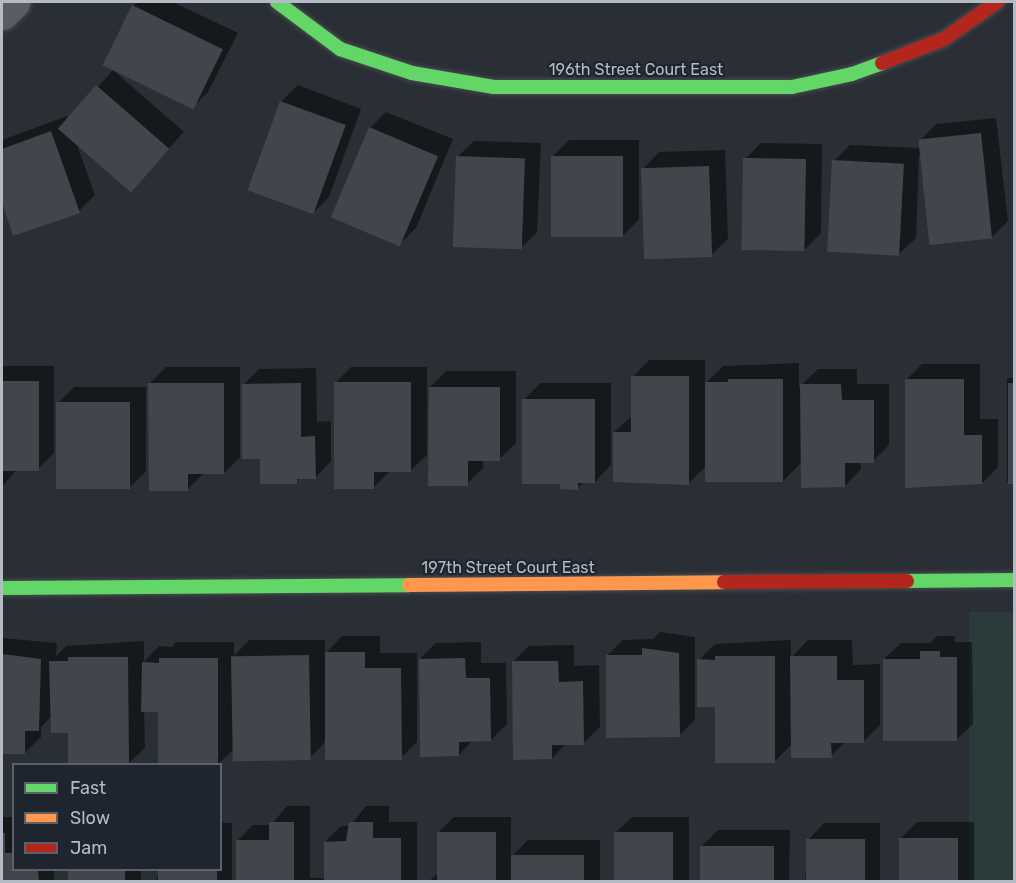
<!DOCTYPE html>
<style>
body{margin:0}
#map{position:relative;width:1016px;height:883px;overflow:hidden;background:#2a2f35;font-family:Rubik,sans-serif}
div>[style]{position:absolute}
.green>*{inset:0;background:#2b3a3b;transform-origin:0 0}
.shadow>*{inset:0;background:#0007;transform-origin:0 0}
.building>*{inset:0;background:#42464c;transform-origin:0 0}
.roads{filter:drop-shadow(0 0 2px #484b50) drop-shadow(0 0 2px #484b50)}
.street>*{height:33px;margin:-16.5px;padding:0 16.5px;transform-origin:16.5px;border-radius:16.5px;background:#5a5d64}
.fast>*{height:14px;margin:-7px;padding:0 7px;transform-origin:7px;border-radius:7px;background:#63d668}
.slow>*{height:14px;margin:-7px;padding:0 7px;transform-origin:7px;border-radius:7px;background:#ff974d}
.jam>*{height:14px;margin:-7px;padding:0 7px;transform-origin:7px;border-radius:7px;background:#b3261e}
span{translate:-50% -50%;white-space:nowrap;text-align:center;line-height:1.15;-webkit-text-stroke:4.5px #1f252f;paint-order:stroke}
.street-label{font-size:16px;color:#b5bbc5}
.frame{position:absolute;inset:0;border:3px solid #b5bbc5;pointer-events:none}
.legend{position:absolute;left:12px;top:763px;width:210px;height:108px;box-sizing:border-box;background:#1f252f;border:2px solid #5b616b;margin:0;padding:8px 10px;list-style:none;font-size:18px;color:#b5bbc5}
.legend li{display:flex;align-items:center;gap:12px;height:30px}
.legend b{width:30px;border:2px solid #5b616b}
</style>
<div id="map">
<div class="green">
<div style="left:1014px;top:612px;width:269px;height:45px;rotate:90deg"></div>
</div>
<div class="shadow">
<div style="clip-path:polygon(138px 2px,173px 2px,238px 33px,208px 92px,192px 108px,133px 6px)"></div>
<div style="clip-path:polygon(113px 70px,184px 132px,131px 190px,76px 142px,95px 195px,79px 211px,14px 234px,2px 197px,2px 140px,67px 116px,68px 120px)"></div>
<div style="clip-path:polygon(298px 85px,361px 109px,329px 197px,313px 213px,281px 102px)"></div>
<div style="clip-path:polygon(386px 112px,453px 139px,416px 228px,400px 244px,370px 128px)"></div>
<div style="clip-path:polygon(996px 118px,1008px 221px,992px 237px,919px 155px,916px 238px,899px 254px,834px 161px,850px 145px,921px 148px,920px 141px,936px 124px)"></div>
<div style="clip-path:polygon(569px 140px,639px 140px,639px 219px,623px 236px,553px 156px)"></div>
<div style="clip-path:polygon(474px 141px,541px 143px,537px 232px,521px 248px,457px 157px)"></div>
<div style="clip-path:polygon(761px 143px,822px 144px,821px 233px,805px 249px,745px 159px)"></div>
<div style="clip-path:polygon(725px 150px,728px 239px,711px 255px,643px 169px,659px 152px)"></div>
<div style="clip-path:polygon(649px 360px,705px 360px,705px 384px,723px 366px,799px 363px,799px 387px,818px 369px,857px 369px,857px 384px,889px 384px,889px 445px,873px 461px,861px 462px,861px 469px,845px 486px,802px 462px,783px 481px,707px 465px,688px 484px,614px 432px,632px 416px,633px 377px)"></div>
<div style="clip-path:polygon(922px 364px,980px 364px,980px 419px,998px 419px,998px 467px,982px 483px,906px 380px)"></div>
<div style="clip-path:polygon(2px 366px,54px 366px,54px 453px,38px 469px,17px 469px,2px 487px)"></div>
<div style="clip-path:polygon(166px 367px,240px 367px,240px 457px,224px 473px,204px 473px,188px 489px,150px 383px)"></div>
<div style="clip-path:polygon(351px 367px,427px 367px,427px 455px,410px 471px,390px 471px,373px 488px,335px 383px)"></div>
<div style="clip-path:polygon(316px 368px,317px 422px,331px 421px,331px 461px,315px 478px,301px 478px,296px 482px,243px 385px,259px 369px)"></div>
<div style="clip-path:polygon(446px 371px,516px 371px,516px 443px,499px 459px,483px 459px,483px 468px,467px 484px,430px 387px)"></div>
<div style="left:1014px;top:378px;width:104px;height:7px;rotate:90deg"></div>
<div style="clip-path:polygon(540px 383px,611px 383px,611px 465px,595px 482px,584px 482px,577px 488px,561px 482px,524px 400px)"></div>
<div style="clip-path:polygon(74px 387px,146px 387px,146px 471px,130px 487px,58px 403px)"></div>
<div style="clip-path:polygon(660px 632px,695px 637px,695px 720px,679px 736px,607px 656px,623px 640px,653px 639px)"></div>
<div style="clip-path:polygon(342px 636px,380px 636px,380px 653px,417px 653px,417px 742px,401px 758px,326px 741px,310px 758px,234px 749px,218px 764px,160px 764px,160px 711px,144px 710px,145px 748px,128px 764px,69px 764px,69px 732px,52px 716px,41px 727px,41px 737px,25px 753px,2px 753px,2px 638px,57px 643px,56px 656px,66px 646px,144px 641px,144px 662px,159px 646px,172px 647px,176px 642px,234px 642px,234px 656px,249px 640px,325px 640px,325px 654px)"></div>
<div style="clip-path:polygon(937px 636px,955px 636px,955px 642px,972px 642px,973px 724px,956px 740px,884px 659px,901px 643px,930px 643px)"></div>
<div style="clip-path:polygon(791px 640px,791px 658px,808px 640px,852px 640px,853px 665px,880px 664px,880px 725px,864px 741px,846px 741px,831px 756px,793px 743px,774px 762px,717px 706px,699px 660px,715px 644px)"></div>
<div style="clip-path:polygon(481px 642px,481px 663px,506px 663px,507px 724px,491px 740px,473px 740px,459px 755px,420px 659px,436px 643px)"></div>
<div style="clip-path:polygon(574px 645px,574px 666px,599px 665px,600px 727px,584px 743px,566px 744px,552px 758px,513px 662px,529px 646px)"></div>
<div style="clip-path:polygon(287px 806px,310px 806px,310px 878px,325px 878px,325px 842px,341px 826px,350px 826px,366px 806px,389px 806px,389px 822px,417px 822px,417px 882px,237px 882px,237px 841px,253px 825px,271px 825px)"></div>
<div style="clip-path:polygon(2px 817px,14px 817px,14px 870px,54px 870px,54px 882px,2px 882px)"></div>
<div style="clip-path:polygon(454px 817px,511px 817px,511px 857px,528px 840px,600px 840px,600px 882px,428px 882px,438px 873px,438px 833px)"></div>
<div style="clip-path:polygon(632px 817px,689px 817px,689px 882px,615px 882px,615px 833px)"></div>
<div style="clip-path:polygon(917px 822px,974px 822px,974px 882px,896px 882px,901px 877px,901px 838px)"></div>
<div style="clip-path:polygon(220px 823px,232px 823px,232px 882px,156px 882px,159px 870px,220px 870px)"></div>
<div style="clip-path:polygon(824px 823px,880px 823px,880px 882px,805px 882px,808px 840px)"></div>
<div style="clip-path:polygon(718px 830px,790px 830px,789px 882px,702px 882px,702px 846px)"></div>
<div style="left:69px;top:870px;width:72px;height:12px"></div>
</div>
<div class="building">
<div style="left:132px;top:5px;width:101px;height:67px;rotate:26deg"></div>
<div style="left:96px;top:85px;width:97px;height:58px;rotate:41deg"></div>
<div style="left:280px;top:101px;width:70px;height:95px;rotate:20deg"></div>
<div style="left:369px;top:127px;width:75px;height:98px;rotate:23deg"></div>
<div style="clip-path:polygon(51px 131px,80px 213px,13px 236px,2px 202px,2px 149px)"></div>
<div style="left:981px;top:133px;width:106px;height:63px;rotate:84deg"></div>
<div style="left:456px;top:156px;width:69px;height:91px;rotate:2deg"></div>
<div style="left:551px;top:156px;width:72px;height:81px"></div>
<div style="left:743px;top:158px;width:63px;height:92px;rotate:1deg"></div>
<div style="left:832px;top:160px;width:72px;height:92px;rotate:3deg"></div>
<div style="left:709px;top:166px;width:91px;height:68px;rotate:88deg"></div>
<div style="clip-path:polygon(631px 376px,689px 376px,689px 485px,613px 482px,613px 432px,631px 432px)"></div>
<div style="clip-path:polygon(728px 379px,783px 379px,783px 482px,705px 482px,705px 382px,728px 382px)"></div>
<div style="clip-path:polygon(905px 379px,964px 379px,964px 435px,982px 435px,982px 484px,905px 488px)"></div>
<div style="left:2px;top:381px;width:37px;height:90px"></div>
<div style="clip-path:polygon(334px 382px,411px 382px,411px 472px,374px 472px,374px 489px,334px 489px)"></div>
<div style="clip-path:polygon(148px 383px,224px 383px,224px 474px,188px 474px,188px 491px,149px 491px)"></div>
<div style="clip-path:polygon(301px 383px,301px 437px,315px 436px,316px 479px,297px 479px,297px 484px,260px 484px,260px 459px,242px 459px,242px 384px)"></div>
<div style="left:1008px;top:383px;width:6px;height:101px"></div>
<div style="clip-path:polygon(800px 384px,841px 384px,842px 400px,874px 400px,874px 463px,845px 463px,845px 487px,801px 488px)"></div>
<div style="clip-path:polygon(429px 387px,500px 387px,500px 461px,468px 461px,468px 486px,428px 486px)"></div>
<div style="clip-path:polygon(522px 399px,595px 399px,595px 483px,578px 483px,578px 490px,560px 489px,560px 484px,522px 484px)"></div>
<div style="left:56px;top:402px;width:74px;height:87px"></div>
<div style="clip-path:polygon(642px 648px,679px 653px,680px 737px,606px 738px,606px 655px,642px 655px)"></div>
<div style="clip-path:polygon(920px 651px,940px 651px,940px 657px,957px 657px,957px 741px,883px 741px,883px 659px,920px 659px)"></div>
<div style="clip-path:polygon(325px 652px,365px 652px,365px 668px,401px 668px,402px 760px,325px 760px)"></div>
<div style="clip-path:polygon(2px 654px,41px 659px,39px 731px,25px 731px,25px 754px,2px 754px)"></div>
<div style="left:309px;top:655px;width:105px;height:78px;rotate:89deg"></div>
<div style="clip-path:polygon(715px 656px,775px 656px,775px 763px,715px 763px,715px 707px,697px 707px,697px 659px,715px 660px)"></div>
<div style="clip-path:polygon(790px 656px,837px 656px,837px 680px,864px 680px,864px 743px,831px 743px,832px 758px,791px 758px)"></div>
<div style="clip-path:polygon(68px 657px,128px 657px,129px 764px,68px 764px,68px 733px,51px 733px,49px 661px,68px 661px)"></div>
<div style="clip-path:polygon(159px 658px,218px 658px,218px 764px,158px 764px,158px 712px,141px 712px,142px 662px,159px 663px)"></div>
<div style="clip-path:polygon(465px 658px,466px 678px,490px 678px,491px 741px,459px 742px,459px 756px,420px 757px,419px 659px)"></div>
<div style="clip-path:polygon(512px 661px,558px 661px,559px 682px,583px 681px,584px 745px,552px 745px,552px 759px,513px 760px)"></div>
<div style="clip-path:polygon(269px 822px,294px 822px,294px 882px,236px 882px,236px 840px,269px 840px)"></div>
<div style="clip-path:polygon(349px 822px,373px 822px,373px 838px,401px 838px,401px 882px,324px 882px,324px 842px,346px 841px)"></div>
<div style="left:437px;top:832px;width:59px;height:50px"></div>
<div style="left:673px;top:832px;width:50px;height:59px;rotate:90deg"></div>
<div style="clip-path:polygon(2px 833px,5px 833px,5px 853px,14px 853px,14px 870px,38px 870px,39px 882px,2px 882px)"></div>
<div style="left:899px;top:838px;width:59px;height:44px"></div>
<div style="left:806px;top:839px;width:59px;height:43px"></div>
<div style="left:700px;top:846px;width:74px;height:36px"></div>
<div style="left:584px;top:855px;width:27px;height:73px;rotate:90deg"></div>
<div style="left:68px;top:870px;width:57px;height:12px"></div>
<div style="left:158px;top:870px;width:59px;height:12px"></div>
</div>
<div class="roads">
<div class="street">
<div style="left:2px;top:13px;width:16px;rotate:-45deg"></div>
</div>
<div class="fast">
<div style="left:277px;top:2px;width:79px;rotate:36.7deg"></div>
<div style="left:340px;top:49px;width:76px;rotate:18.4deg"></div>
<div style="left:412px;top:73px;width:83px;rotate:9.7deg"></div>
<div style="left:494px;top:87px;width:298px"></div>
<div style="left:792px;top:87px;width:61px;rotate:-12.2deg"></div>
<div style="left:852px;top:74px;width:32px;rotate:-20deg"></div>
<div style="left:907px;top:581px;width:107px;rotate:-0.5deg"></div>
<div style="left:2px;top:588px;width:407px;rotate:-0.4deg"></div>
</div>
<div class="slow">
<div style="left:409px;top:585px;width:315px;rotate:-0.5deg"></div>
</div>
<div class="jam">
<div style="left:882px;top:63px;width:66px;rotate:-21.2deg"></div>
<div style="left:944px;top:39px;width:65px;rotate:-34.9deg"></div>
<div style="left:724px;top:582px;width:183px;rotate:-0.3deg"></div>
</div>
</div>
<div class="street-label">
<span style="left:636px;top:70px">196th Street Court East</span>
<span style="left:508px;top:568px">197th Street Court East</span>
</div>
<div class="frame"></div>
<ul class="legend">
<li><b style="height:8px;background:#63d668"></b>Fast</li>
<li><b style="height:8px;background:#ff974d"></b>Slow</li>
<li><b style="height:8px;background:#b3261e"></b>Jam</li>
</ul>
</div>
